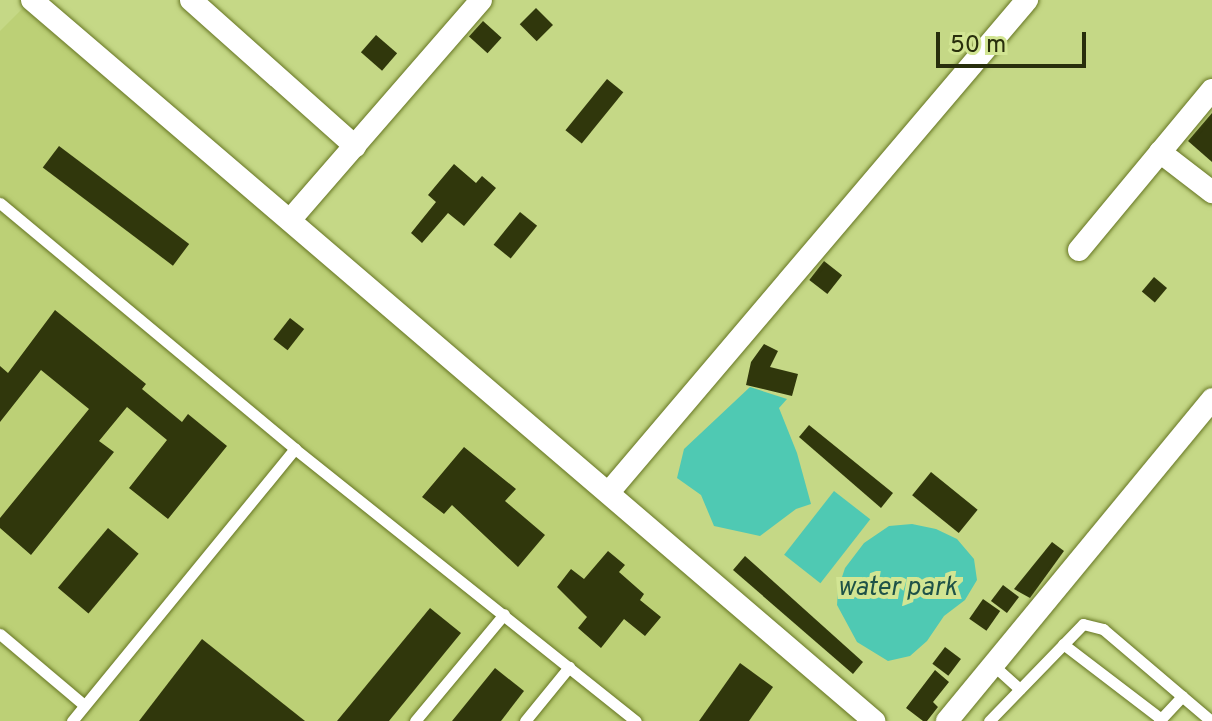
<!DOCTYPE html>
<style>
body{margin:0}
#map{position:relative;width:1212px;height:721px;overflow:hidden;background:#c5d886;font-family:Overpass,sans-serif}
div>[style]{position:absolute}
.built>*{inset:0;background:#bcd076}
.water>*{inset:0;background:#4fc9b3;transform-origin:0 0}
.building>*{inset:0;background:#30370c;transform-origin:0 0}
.roads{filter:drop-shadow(0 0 2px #667523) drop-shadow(0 0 2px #667523)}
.lane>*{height:11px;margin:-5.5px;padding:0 5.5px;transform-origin:5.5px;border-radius:5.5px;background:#fff}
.street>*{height:22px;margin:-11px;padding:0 11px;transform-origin:11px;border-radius:11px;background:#fff}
span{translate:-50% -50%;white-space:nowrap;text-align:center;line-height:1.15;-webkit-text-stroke:8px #d2e593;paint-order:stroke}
.water-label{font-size:26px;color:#1e5248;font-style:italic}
.scale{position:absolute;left:936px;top:32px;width:150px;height:36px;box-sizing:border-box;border:4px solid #282e0c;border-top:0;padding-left:10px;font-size:24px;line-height:28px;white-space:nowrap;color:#282e0c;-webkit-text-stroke:6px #d2e593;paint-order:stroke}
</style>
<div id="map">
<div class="built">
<div style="clip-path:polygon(23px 8px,864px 721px,0 721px,0 31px)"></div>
</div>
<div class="water">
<div style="clip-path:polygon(750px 387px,787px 399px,779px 408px,797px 453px,811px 504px,796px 509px,760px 536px,714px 526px,701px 495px,677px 478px,684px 449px)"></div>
<div style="left:834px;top:491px;width:46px;height:81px;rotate:38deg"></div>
<div style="clip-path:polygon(912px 524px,936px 529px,957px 539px,974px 559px,977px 580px,965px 600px,944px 616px,927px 641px,910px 656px,888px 661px,857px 642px,837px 605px,838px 589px,845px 568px,864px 543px,889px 526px)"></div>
</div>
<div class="building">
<div style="left:536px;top:8px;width:24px;height:23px;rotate:45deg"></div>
<div style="left:483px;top:21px;width:25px;height:21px;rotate:42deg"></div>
<div style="left:376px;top:35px;width:28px;height:23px;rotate:41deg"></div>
<div style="left:607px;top:79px;width:21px;height:66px;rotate:39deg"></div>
<div style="clip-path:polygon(1212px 113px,1212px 162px,1188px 141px)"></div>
<div style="left:59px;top:146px;width:163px;height:27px;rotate:37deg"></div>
<div style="clip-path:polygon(454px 164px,476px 183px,482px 176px,496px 188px,464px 226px,448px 213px,422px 243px,411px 233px,436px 202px,428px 195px)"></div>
<div style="left:520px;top:212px;width:22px;height:42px;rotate:39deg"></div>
<div style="left:824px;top:261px;width:23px;height:24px;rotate:38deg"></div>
<div style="left:1154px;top:277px;width:17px;height:19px;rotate:40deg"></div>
<div style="clip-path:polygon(55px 310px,146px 384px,142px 389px,182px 422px,188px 414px,227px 446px,168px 519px,129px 488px,167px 440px,127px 407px,99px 441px,114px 452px,31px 555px,0 528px,0 518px,89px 409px,41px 370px,0 422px,0 366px,8px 373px)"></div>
<div style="left:290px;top:318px;width:18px;height:27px;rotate:38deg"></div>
<div style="clip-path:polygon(764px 344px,778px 351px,770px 367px,798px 374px,792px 396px,746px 385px,751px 362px)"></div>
<div style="clip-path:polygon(809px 425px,893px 493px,881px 508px,799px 437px)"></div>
<div style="clip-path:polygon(464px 447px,516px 489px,505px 501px,545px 535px,518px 567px,452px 505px,444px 514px,422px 497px)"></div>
<div style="left:931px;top:472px;width:60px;height:30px;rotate:39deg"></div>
<div style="left:108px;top:528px;width:40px;height:78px;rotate:40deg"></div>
<div style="clip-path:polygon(1052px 542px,1064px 551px,1030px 598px,1014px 589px)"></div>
<div style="clip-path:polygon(608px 551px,625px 565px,619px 572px,644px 594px,640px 600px,661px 617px,645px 636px,624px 619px,601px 648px,578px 628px,587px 617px,557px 587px,571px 569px,584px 579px)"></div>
<div style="clip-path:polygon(745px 556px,863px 662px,853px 674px,733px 570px)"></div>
<div style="left:1003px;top:585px;width:20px;height:20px;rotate:37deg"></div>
<div style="left:983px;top:599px;width:21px;height:24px;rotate:35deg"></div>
<div style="clip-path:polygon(430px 608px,461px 633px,389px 721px,337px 721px)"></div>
<div style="clip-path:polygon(202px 639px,305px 721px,139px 721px)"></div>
<div style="left:945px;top:647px;width:20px;height:21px;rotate:37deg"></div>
<div style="clip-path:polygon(740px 663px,773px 687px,749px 721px,699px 721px)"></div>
<div style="clip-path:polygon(495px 668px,524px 691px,501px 721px,452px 721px)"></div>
<div style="clip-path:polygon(935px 670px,949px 682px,933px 702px,938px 707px,927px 721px,923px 721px,906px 708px)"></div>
</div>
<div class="roads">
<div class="lane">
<div style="left:0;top:203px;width:384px;rotate:39.8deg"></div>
<div style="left:295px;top:449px;width:436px;rotate:38.6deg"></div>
<div style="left:0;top:634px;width:110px;rotate:40.2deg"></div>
<div style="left:1063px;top:644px;width:123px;rotate:37.4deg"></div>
<div style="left:993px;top:665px;width:36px;rotate:42deg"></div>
<div style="left:72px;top:721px;width:352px;rotate:-50.7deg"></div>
<div style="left:415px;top:721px;width:139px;rotate:-50.2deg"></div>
<div style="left:525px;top:721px;width:70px;rotate:-50.8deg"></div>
<div style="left:989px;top:721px;width:135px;rotate:-45.9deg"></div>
<div style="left:1083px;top:624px;width:21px;rotate:14deg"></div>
<div style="left:1103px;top:629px;width:142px;rotate:40.4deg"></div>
<div style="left:1159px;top:721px;width:34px;rotate:-47deg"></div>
</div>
<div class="street">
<div style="left:32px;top:0;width:1109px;rotate:40.57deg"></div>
<div style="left:191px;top:0;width:220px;rotate:41.7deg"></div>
<div style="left:1160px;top:152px;width:66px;rotate:37.6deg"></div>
<div style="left:290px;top:220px;width:291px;rotate:-49deg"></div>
<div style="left:1079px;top:250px;width:208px;rotate:-50.3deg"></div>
<div style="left:609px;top:492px;width:646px;rotate:-49.65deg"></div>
<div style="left:947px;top:721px;width:417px;rotate:-50.5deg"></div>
</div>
</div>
<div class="water-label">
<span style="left:897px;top:589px">water park</span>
</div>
<div class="scale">50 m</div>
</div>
